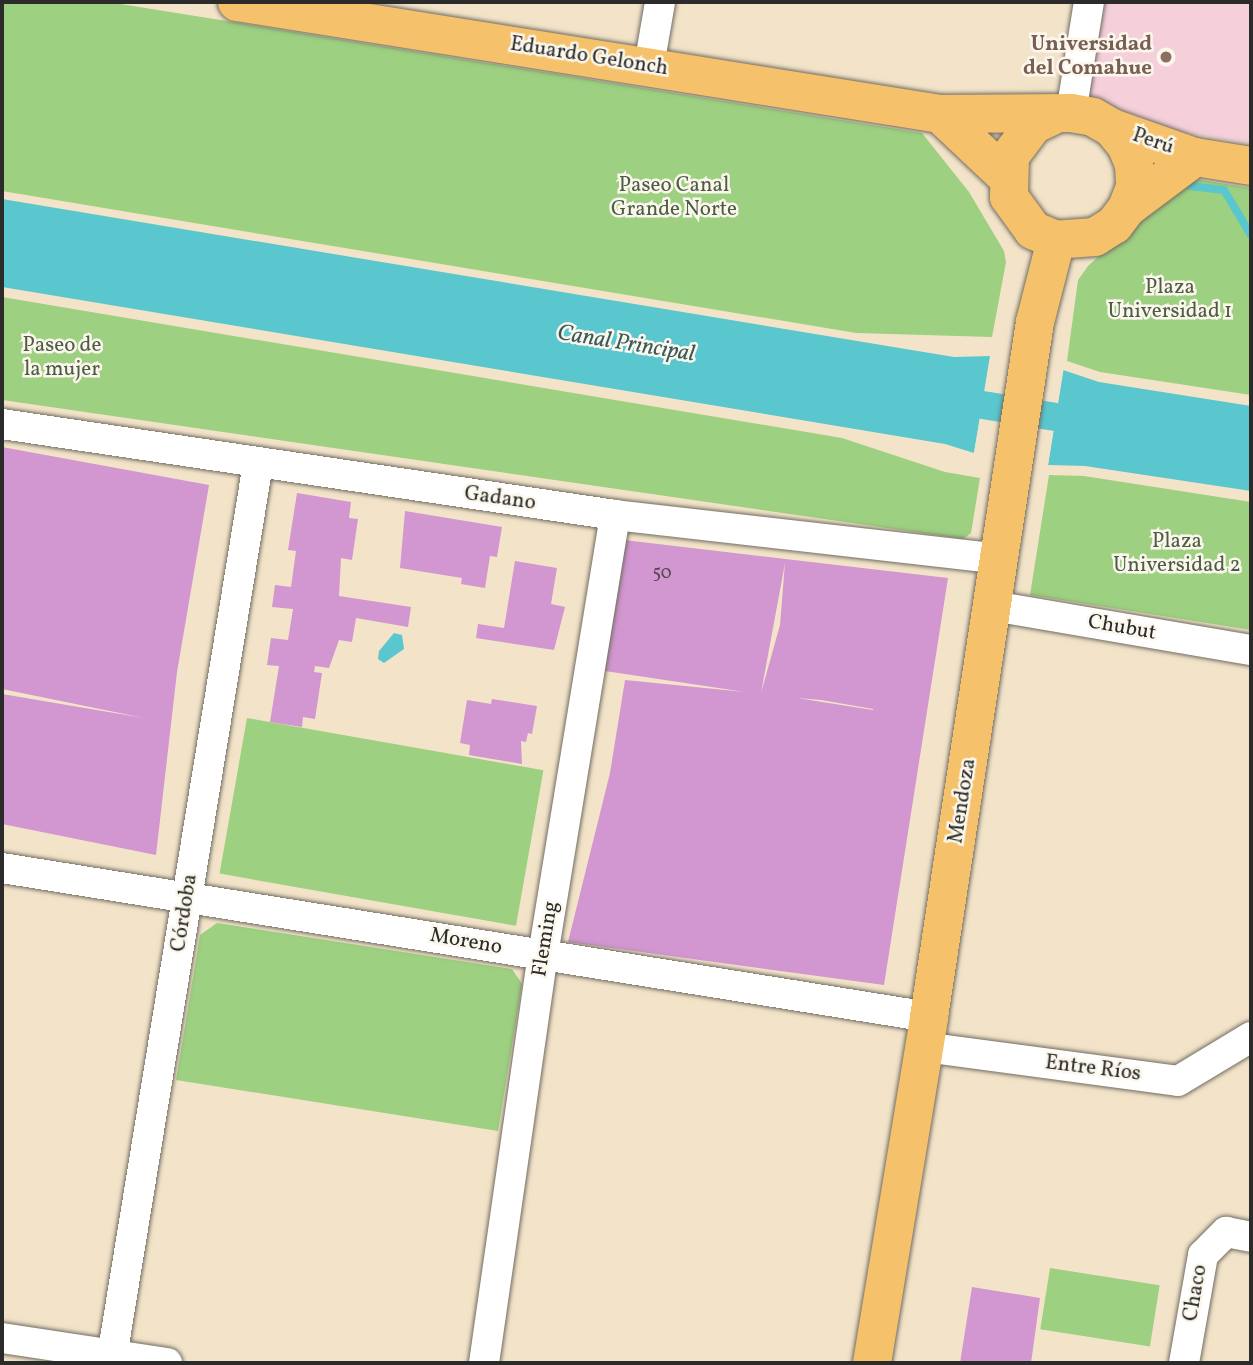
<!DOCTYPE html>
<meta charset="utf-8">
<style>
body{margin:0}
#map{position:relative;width:1253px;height:1365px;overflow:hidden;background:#f3e4c9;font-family:Vollkorn,serif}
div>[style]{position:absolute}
.built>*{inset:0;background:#f5cfda}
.green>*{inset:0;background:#9dd081;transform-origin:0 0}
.water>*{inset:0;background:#5ac7ce}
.pier>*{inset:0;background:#f3e4c9}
.stream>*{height:8px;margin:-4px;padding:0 4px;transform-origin:4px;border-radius:4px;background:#5ac7ce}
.canal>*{height:28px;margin:-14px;padding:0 14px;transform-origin:14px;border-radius:14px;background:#5ac7ce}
.building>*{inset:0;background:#d296d0}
.roads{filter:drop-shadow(0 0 2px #716c62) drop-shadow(0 0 2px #716c62)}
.minor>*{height:30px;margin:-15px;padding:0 15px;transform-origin:15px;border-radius:15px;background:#fff}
.major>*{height:38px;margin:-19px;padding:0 19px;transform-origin:19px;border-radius:19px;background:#f5c16b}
.dots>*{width:19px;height:19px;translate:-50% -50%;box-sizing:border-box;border:4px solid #fbf7ec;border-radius:50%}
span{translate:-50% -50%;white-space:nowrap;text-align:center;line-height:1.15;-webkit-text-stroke:5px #fbf7ec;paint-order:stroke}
.number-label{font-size:18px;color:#554654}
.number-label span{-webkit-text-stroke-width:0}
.education-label{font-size:21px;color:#785e54;font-weight:700}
.right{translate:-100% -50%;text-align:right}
.street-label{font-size:21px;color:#2b2b2b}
.park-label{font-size:21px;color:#4d5d45}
.water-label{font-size:23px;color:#395a5c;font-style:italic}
.frame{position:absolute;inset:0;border:4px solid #2b2b2b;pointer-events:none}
</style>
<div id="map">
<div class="built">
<div style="clip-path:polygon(1089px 2px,1251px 2px,1251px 144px,1071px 113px)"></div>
</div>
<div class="green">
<div style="clip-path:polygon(2px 2px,108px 2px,922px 133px,969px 192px,1004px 251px,1006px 262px,992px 337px,856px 333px,2px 191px)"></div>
<div style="clip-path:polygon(1195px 179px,1251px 188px,1251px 395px,1100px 372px,1067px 361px,1078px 280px,1088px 266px,1145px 214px)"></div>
<div style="clip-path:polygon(2px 297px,842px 438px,945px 472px,980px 478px,971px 533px,963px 539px,2px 400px)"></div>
<div style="clip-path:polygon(1049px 475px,1084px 476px,1251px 502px,1251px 630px,1030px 595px)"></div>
<div style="left:247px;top:718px;width:301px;height:158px;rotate:10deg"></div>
<div style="clip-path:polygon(217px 923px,512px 969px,522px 984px,498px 1131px,176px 1080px,200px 935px)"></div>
<div style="left:1050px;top:1268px;width:111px;height:62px;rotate:9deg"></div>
</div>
<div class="water">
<div style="clip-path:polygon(2px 199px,954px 357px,990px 356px,974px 453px,945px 444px,2px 287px)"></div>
<div style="clip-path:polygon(1063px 370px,1099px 382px,1251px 406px,1251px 491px,1085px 466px,1048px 465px)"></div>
<div style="clip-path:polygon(394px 633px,402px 635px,404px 649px,384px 663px,378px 659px,379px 651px)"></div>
</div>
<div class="pier">
<div style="clip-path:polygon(991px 353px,993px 357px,978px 454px,974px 453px)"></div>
<div style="clip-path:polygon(1064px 367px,1048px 465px,1045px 465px,1060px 370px)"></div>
</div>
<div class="stream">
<div style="left:1190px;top:186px;width:34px;rotate:7deg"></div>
<div style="left:1224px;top:190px;width:52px;rotate:59deg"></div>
</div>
<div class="canal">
<div style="left:946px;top:399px;width:149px;rotate:9.3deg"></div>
</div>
<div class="building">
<div style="clip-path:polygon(2px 447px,209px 485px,177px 672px,156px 855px,2px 824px,2px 694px,144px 718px,2px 689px)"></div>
<div style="clip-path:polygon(297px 493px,351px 502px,349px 518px,358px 519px,352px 560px,341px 558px,339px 596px,411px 607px,408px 627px,356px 618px,352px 642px,339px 640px,329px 668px,315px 666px,314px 672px,322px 673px,315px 719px,303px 717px,302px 727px,270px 722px,279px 666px,267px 665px,271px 638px,288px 640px,293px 609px,272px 607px,275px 585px,291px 587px,296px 551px,288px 550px)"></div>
<div style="clip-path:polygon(405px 511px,502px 527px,497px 557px,490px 556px,485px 588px,461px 584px,462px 578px,400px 568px)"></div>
<div style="clip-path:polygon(evenodd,624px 540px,948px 578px,884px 985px,568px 942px,610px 773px,625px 680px,745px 692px,605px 671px,624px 540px,785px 563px,780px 625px,761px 693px,785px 563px,624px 540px,797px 698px,821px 700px,873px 709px,873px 710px,797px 698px)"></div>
<div style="clip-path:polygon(515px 561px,557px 568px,551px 604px,565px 607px,554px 650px,476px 638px,478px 624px,504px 628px)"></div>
<div style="clip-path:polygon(492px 699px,537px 706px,532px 734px,528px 733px,526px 742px,521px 741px,522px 764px,469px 755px,470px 745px,460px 743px,467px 700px,491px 704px)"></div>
<div style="clip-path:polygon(972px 1287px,1040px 1298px,1031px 1363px,960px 1363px)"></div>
</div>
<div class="roads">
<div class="minor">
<div style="left:649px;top:66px;width:65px;rotate:-80.2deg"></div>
<div style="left:1071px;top:113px;width:112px;rotate:-80.8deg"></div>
<div style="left:2px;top:424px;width:620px;rotate:8.44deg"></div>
<div style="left:615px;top:515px;width:388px;rotate:6.5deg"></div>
<div style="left:993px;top:606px;width:262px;rotate:9.7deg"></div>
<div style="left:2px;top:868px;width:939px;rotate:9.13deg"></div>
<div style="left:924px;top:1047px;width:256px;rotate:7.6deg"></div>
<div style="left:1178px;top:1081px;width:85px;rotate:-31.1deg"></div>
<div style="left:2px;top:1338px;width:167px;rotate:8.6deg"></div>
<div style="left:111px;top:1363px;width:912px;rotate:-80.72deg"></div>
<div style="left:484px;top:1363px;width:412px;rotate:-81.8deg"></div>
<div style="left:543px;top:955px;width:446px;rotate:-80.7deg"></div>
<div style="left:1184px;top:1363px;width:110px;rotate:-80deg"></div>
<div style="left:1203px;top:1255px;width:33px;rotate:-45deg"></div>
<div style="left:1226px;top:1232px;width:25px;rotate:11deg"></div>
</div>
<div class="major">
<div style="left:237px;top:2px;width:712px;rotate:9.05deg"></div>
<div style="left:940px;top:114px;width:131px;rotate:-0.4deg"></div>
<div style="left:1071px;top:113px;width:22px;rotate:10deg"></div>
<div style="left:1093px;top:117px;width:22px;rotate:30deg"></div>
<div style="left:1112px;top:128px;width:22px;rotate:51deg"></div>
<div style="left:1126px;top:145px;width:22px;rotate:68deg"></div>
<div style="left:1134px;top:165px;width:22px;rotate:87deg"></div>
<div style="left:1135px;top:187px;width:22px;rotate:111deg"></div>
<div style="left:1127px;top:208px;width:21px;rotate:127deg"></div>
<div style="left:1114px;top:225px;width:22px;rotate:148deg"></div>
<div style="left:1095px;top:237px;width:39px;rotate:176deg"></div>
<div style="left:1056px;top:240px;width:25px;rotate:-157deg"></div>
<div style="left:1033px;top:230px;width:41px;rotate:-126deg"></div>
<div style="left:1009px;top:197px;width:41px;rotate:-88.6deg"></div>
<div style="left:1010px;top:156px;width:39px;rotate:-53deg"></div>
<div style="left:1033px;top:125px;width:21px;rotate:-25deg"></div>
<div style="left:940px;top:114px;width:91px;rotate:43.2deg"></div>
<div style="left:1112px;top:128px;width:88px;rotate:19.3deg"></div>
<div style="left:1195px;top:157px;width:57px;rotate:9.1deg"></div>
<div style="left:1127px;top:208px;width:85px;rotate:-36.9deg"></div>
<div style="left:872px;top:1363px;width:351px;rotate:-80.6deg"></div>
<div style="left:929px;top:1017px;width:703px;rotate:-81.33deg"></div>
<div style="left:1035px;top:322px;width:85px;rotate:-75.6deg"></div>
</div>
</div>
<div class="dots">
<div style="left:1166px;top:57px;background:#8d6e63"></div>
</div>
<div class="number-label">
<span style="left:662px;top:574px">50</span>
</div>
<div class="education-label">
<span class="right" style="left:1152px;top:57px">Universidad<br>del Comahue</span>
</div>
<div class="street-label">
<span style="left:589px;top:57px;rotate:9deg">Eduardo Gelonch</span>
<span style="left:1153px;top:142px;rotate:19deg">Perú</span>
<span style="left:500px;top:499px;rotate:8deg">Gadano</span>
<span style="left:1122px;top:628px;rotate:10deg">Chubut</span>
<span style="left:963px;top:801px;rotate:-81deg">Mendoza</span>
<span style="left:185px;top:913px;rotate:-81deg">Córdoba</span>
<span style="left:546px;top:939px;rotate:-81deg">Fleming</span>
<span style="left:466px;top:942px;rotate:10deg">Moreno</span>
<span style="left:1093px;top:1069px;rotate:7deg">Entre Ríos</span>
<span style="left:1196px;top:1293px;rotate:-80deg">Chaco</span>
</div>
<div class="park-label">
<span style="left:674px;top:198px">Paseo Canal<br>Grande Norte</span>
<span style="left:1170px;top:300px">Plaza<br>Universidad 1</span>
<span style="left:62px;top:358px">Paseo de<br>la mujer</span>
<span style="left:1177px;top:554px">Plaza<br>Universidad 2</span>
</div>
<div class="water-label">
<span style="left:626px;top:344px;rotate:9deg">Canal Principal</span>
</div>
<div class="frame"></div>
</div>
